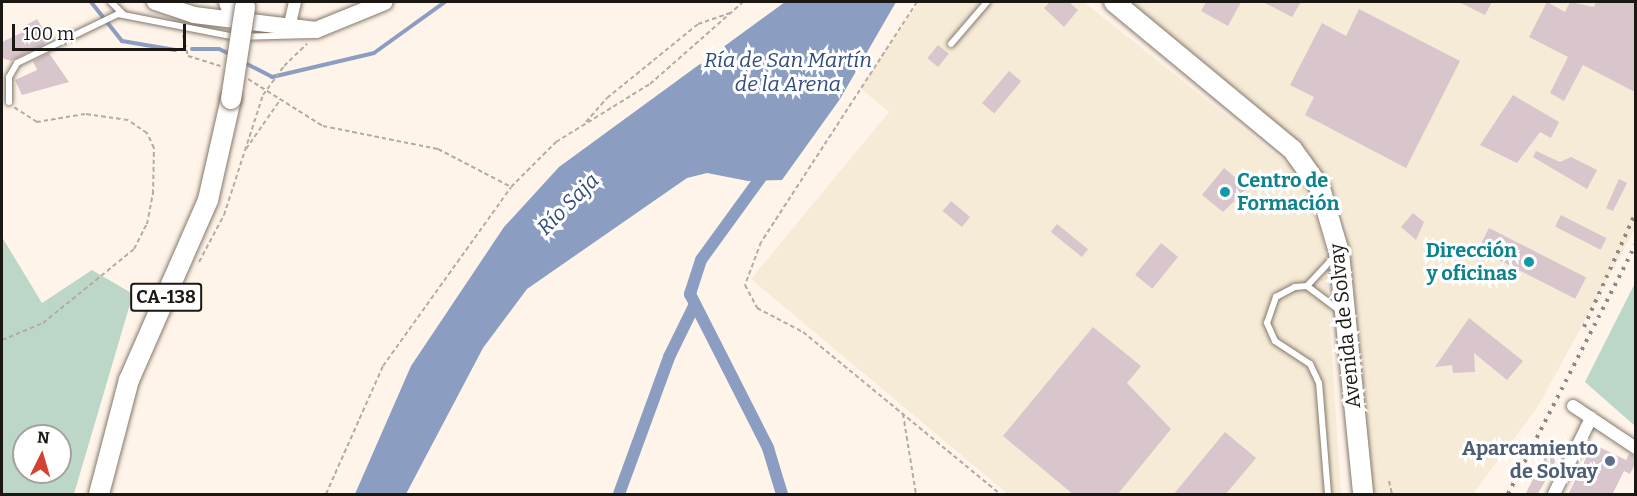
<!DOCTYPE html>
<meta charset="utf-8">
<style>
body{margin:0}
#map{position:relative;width:1637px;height:496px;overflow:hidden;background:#fff4e9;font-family:Bitter,serif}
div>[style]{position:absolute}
.industrial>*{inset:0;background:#f6ebd6}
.green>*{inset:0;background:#bcd6c7}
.water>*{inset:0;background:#8b9ec1}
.stream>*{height:4px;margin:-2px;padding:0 2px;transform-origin:2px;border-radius:2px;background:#8b9ec1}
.canal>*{height:12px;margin:-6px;padding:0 6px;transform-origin:6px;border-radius:6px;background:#8b9ec1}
.building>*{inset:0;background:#d9c5cc;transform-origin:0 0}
.path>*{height:2px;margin-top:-1px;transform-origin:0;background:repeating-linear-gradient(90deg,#b4aca3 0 4.5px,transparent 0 7.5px)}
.roads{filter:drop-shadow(0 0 2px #83786b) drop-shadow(0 0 2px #83786b)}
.service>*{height:6px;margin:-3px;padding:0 3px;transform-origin:3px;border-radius:3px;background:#fff}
.minor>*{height:12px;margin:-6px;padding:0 6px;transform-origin:6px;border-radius:6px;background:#fff}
.tertiary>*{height:16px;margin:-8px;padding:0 8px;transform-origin:8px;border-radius:8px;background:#fff}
.primary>*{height:20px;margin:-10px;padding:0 10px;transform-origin:10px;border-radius:10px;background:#fff}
.rail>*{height:4px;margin-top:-2px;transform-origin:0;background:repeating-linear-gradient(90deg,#918981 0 3px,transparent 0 9px)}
.path-bridge>*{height:2px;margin-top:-1px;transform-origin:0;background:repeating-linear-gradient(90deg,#b4aca3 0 4.5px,transparent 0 7.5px)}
.bridges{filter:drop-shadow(0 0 2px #83786b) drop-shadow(0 0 2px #83786b)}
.primary-bridge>*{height:20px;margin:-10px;padding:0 10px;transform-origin:10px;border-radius:10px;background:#fff}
.dots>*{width:16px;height:16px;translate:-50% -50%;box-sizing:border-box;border:3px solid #fff;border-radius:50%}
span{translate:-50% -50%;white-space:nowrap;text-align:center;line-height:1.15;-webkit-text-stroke:6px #fff;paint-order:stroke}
.shield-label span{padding:2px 4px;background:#fff;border:2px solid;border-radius:4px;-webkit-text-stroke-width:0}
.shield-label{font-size:18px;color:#1b1712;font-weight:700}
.culture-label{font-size:20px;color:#0d838f;font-weight:700}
.left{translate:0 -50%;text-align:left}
.right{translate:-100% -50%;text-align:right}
.street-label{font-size:20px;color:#1b1712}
.service-label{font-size:20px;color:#4e5e75;font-weight:700}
.water-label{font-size:21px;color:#334b7c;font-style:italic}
.frame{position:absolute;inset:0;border:3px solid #1b1712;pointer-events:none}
.north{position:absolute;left:12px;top:424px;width:60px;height:60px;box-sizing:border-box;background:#fff;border:2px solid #a4a2a0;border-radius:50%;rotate:5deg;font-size:16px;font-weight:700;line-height:24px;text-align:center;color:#1b1712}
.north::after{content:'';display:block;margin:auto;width:21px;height:27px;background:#d14433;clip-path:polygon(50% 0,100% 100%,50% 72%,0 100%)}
.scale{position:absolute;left:12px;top:24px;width:174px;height:27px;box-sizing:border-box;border:3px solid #1b1712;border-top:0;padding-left:8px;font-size:18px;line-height:21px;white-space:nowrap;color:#1b1712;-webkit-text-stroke:4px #fff;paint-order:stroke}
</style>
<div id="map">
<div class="industrial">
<div style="clip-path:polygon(919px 2px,1084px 2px,1293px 169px,1311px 201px,1325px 248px,1341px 494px,1008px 494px,751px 279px,889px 112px,860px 88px)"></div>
<div style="clip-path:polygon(1130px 2px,1635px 2px,1635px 229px,1537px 408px,1473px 494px,1372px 494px,1346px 222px,1338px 198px,1298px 141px)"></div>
</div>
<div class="green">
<div style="clip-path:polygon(evenodd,2px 237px,42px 303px,92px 270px,133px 294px,74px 494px,2px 494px,2px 237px,24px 436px,60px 436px,60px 472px,24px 472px,24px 436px)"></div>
<div style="clip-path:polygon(1635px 283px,1635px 426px,1585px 382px)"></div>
</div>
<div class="water">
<div style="clip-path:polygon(785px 2px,896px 2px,840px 99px,782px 180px,748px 181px,707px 173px,687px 178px,527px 289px,483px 348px,406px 494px,355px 494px,411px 366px,504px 227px,559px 167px)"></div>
</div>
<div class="stream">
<div style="left:91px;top:2px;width:50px;rotate:51.5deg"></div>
<div style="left:122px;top:41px;width:54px;rotate:9.6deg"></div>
<div style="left:192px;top:49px;width:27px"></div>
<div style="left:219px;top:49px;width:14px;rotate:25deg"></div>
<div style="left:243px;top:62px;width:33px;rotate:27deg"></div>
<div style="left:272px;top:77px;width:105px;rotate:-13.2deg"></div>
<div style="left:374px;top:53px;width:87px;rotate:-35.7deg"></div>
</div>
<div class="canal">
<div style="left:767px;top:169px;width:112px;rotate:126deg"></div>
<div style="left:701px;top:260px;width:36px;rotate:108deg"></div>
<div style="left:690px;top:294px;width:173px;rotate:63.1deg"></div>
<div style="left:768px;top:448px;width:48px;rotate:73.1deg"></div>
<div style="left:619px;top:494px;width:146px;rotate:-69.9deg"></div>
<div style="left:669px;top:357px;width:57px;rotate:-63.9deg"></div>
</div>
<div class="building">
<div style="clip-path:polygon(1050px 2px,1069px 2px,1078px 10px,1064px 27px,1044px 8px)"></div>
<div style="clip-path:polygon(1206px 2px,1241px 2px,1228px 26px,1201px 11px)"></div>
<div style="clip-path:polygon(1263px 2px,1301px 2px,1292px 17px)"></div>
<div style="clip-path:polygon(1459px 2px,1492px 2px,1485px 15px)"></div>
<div style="clip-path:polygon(1547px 2px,1565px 12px,1570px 2px,1594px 7px,1596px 2px,1635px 2px,1635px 92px,1583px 65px,1564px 101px,1550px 93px,1568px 57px,1529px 37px)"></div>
<div style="clip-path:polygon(1359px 9px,1460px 61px,1406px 168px,1305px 115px,1314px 97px,1290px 85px,1322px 23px,1346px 36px)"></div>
<div style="clip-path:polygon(37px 19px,49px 38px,44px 44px,11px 61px,2px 58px,2px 42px,25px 31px,23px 27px)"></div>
<div style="left:938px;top:45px;width:14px;height:17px;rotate:39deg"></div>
<div style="clip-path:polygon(49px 53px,69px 82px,22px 95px,15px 80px,37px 70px,33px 61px)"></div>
<div style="left:1009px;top:71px;width:16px;height:42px;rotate:40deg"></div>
<div style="clip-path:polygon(1513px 95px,1559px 122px,1551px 138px,1540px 132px,1517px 163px,1480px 145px)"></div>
<div style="clip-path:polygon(1536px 151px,1560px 162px,1571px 157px,1597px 170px,1587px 189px,1533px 157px)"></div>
<div style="clip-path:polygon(1224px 168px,1248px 188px,1223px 212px,1202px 195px)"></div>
<div style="clip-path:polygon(1619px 179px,1627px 183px,1613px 211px,1606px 208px)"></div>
<div style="left:951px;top:201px;width:25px;height:13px;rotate:40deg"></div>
<div style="clip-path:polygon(1413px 213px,1424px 222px,1416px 240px,1401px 227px)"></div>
<div style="left:1561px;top:215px;width:51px;height:13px;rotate:27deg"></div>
<div style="left:1057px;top:224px;width:40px;height:10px;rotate:39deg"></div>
<div style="left:1489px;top:228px;width:109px;height:24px;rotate:27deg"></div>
<div style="left:1161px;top:243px;width:22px;height:41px;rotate:39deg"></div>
<div style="clip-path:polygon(1469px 318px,1523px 361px,1507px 380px,1474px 353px,1475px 372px,1453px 373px,1452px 365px,1435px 367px)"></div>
<div style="clip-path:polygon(1093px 327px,1141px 366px,1127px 383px,1171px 429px,1117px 495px,1074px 495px,1003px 436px)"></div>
<div style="clip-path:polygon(1225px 432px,1256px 458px,1225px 495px,1173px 495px)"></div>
<div style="clip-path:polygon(1593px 444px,1626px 460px,1629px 454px,1635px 456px,1635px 464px,1630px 474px,1624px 471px,1612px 495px,1568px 495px)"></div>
<div style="clip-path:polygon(1549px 448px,1559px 452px,1550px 473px,1537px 495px,1525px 495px)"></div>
</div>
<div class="path">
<div style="left:917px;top:2px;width:286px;rotate:123deg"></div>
<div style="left:761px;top:242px;width:46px;rotate:110.4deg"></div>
<div style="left:745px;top:285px;width:26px;rotate:62deg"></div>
<div style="left:757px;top:308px;width:52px;rotate:27.6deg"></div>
<div style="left:803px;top:332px;width:255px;rotate:39.4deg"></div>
<div style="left:183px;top:35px;width:22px;rotate:77deg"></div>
<div style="left:188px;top:56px;width:34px;rotate:17deg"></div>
<div style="left:284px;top:66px;width:32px;rotate:-44deg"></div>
<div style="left:248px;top:79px;width:89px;rotate:32.1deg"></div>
<div style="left:323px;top:126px;width:117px;rotate:11.3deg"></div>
<div style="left:438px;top:149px;width:82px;rotate:27.5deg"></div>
<div style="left:586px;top:122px;width:32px;rotate:-49deg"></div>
<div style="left:607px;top:98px;width:117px;rotate:-39.1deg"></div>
<div style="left:698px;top:24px;width:34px;rotate:-19deg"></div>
<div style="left:246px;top:149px;width:60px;rotate:-55.2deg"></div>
<div style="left:199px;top:262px;width:53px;rotate:-62deg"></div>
<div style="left:224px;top:215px;width:126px;rotate:-72deg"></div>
<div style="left:2px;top:340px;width:44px;rotate:-22.5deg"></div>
<div style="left:43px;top:323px;width:117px;rotate:-39.1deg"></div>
<div style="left:134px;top:249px;width:28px;rotate:-63deg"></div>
<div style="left:147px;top:224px;width:31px;rotate:-79deg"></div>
<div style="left:153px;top:194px;width:46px;rotate:-88.8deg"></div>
<div style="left:154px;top:148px;width:17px;rotate:-115deg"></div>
<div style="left:147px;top:133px;width:23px;rotate:-146deg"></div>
<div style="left:128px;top:120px;width:43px;rotate:-172.1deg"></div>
<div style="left:85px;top:114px;width:49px;rotate:170.5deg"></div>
<div style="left:37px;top:122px;width:27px;rotate:-147deg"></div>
<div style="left:903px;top:414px;width:81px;rotate:80.8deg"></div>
<div style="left:1389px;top:481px;width:13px;rotate:77deg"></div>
<div style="left:326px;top:494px;width:140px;rotate:-66deg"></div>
<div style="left:383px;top:366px;width:220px;rotate:-54.4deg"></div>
<div style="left:511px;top:187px;width:64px;rotate:-45deg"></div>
<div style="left:556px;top:142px;width:110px;rotate:-31.7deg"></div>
<div style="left:650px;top:84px;width:124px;rotate:-41.4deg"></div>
</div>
<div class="roads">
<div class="service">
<div style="left:111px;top:2px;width:17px;rotate:45deg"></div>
<div style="left:951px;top:44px;width:55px;rotate:-49.4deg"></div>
<div style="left:9px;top:102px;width:25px;rotate:-90deg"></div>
<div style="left:9px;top:77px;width:16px;rotate:-60deg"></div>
<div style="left:17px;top:63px;width:112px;rotate:-25.9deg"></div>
<div style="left:118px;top:14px;width:119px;rotate:11.1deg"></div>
<div style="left:235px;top:37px;width:77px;rotate:-1.5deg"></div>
<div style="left:1307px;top:286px;width:41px;rotate:-47deg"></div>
<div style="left:1328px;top:494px;width:111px;rotate:-94.6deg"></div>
<div style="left:1319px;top:383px;width:21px;rotate:-115deg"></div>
<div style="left:1310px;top:364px;width:42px;rotate:-146.7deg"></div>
<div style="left:1275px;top:341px;width:20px;rotate:-114deg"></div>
<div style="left:1267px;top:323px;width:28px;rotate:-71deg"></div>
<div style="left:1276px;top:297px;width:21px;rotate:-28deg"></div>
<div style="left:1295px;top:287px;width:12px;rotate:-5deg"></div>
<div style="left:1307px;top:286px;width:40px;rotate:37deg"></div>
</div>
<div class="minor">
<div style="left:289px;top:28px;width:27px;rotate:-77deg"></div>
<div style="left:1573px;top:406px;width:76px;rotate:33.7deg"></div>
<div style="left:1554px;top:494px;width:85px;rotate:-64deg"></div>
</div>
<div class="tertiary">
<div style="left:155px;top:2px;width:41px;rotate:18.4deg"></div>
<div style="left:194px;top:15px;width:123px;rotate:7deg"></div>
<div style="left:316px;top:30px;width:74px;rotate:-22.1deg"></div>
</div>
<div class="primary">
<div style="left:229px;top:2px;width:5px;rotate:68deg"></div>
<div style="left:1114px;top:2px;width:231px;rotate:39.6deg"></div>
<div style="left:1292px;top:149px;width:48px;rotate:54.3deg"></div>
<div style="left:1320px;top:188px;width:67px;rotate:73.5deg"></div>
<div style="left:1339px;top:252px;width:243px;rotate:84.3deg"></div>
<div style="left:99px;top:494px;width:118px;rotate:-75.3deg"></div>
<div style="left:129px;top:380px;width:197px;rotate:-66.3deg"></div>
<div style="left:208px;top:200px;width:104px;rotate:-77.2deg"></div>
</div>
</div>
<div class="rail">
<div style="left:1584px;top:327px;width:126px;rotate:-65.7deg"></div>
<div style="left:1508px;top:494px;width:281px;rotate:-62.9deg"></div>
</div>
<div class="path-bridge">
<div style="left:263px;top:95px;width:36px;rotate:-54deg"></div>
</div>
<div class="bridges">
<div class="primary-bridge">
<div style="left:231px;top:99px;width:93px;rotate:-81.3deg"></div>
</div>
</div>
<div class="dots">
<div style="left:1225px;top:192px;background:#0f9aa8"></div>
<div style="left:1529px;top:262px;background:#0f9aa8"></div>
<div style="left:1610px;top:461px;background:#5c6f8a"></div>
</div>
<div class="shield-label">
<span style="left:166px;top:297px">CA-138</span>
</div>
<div class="culture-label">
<span class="left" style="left:1237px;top:192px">Centro de<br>Formación</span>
<span class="right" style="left:1517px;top:262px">Dirección<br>y oficinas</span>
</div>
<div class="street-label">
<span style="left:1345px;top:326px;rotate:-96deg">Avenida de Solvay</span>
</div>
<div class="service-label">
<span class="right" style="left:1598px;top:460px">Aparcamiento<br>de Solvay</span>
</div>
<div class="water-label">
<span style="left:788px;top:72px">Ría de San Martín<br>de la Arena</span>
<span style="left:568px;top:204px;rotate:-45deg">Río Saja</span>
</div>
<div class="frame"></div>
<div class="north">N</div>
<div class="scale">100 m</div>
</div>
